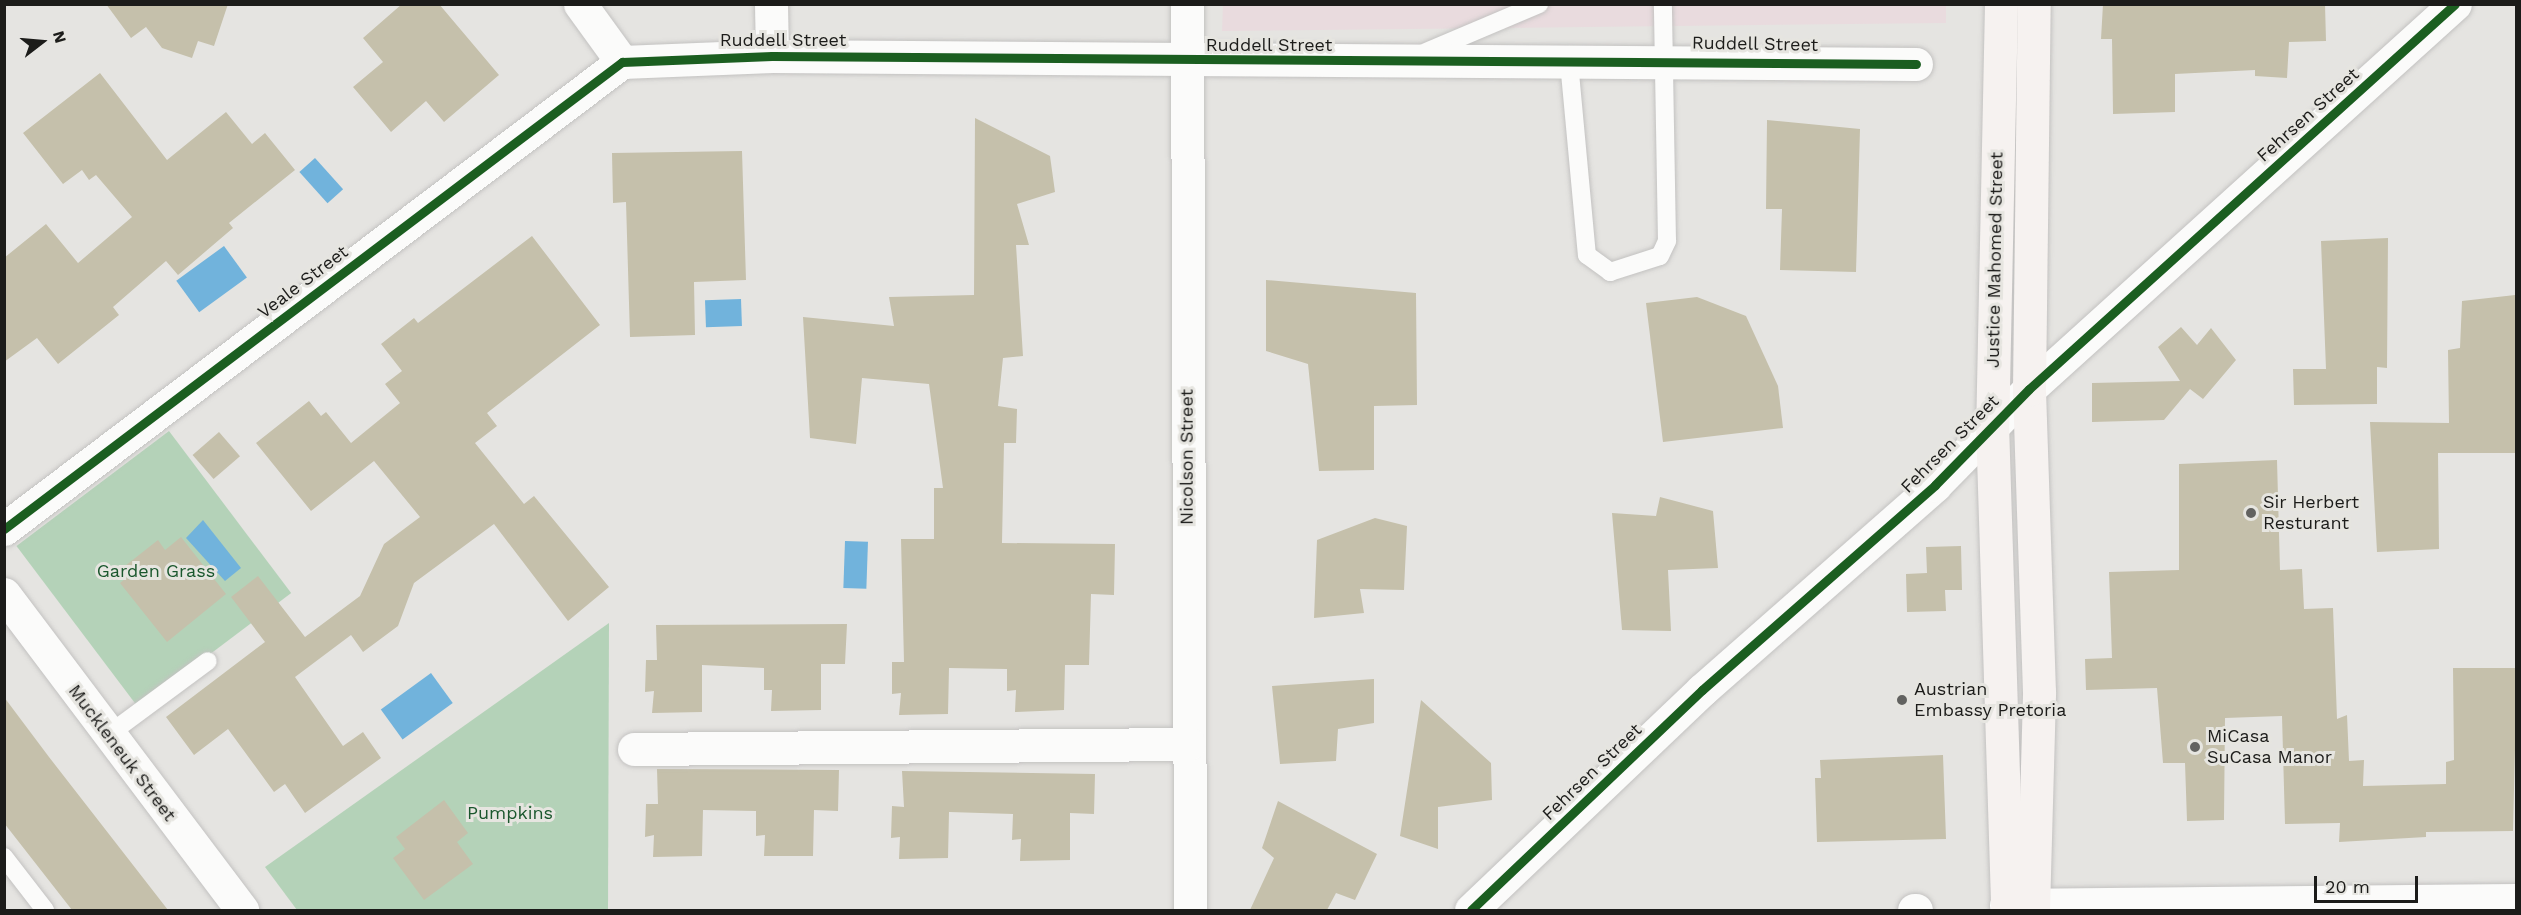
<!DOCTYPE html>
<style>
body{margin:0}
#map{position:relative;width:2521px;height:915px;overflow:hidden;background:#e5e4e1;font-family:"Work Sans",sans-serif}
div>[style]{position:absolute}
.education>*{inset:0;background:#e9dbde}
.green>*{inset:0;background:#b4d2b8;transform-origin:0 0}
.water>*{inset:0;background:#71b3dc;transform-origin:0 0}
.building>*{inset:0;background:#c5c0ab;transform-origin:0 0}
.roads{filter:drop-shadow(0 0 2px #c3c2c1) drop-shadow(0 0 2px #c3c2c1)}
.lane>*{height:18px;margin:-9px;padding:0 9px;transform-origin:9px;border-radius:9px;background:#fbfbfa}
.street>*{height:33px;margin:-16.5px;padding:0 16.5px;transform-origin:16.5px;border-radius:16.5px;background:#fbfbfa}
.secondary>*{height:33px;margin:-16.5px;padding:0 16.5px;transform-origin:16.5px;border-radius:16.5px;background:#f6f2f0}
.cycleway>*{height:9px;margin:-4.5px;padding:0 4.5px;transform-origin:4.5px;border-radius:4.5px;background:#1b5e20}
.dots>*{width:16px;height:16px;translate:-50% -50%;box-sizing:border-box;border:3px solid #e6e5e0;border-radius:50%}
span{translate:-50% -50%;white-space:nowrap;text-align:center;line-height:1.15;-webkit-text-stroke:6px #e6e5e0;paint-order:stroke}
.street-label{font-size:18px;color:#1c1c1a}
.poi-label{font-size:18px;color:#1c1c1a}
.left{translate:0 -50%;text-align:left}
.park-label{font-size:18px;color:#1a572d}
.frame{position:absolute;inset:0;border:6px solid #1c1c1a;pointer-events:none}
.north{position:absolute;left:12px;top:12px;width:60px;height:60px;-webkit-text-stroke:4px #e6e5e0;paint-order:stroke;rotate:74deg;font-size:16px;font-weight:700;line-height:24px;text-align:center;color:#1c1c1a}
.north::after{content:'';display:block;margin:auto;width:21px;height:27px;background:#1c1c1a;clip-path:polygon(50% 0,100% 100%,50% 72%,0 100%)}
.scale{position:absolute;left:2314px;top:876px;width:104px;height:27px;box-sizing:border-box;border:3px solid #1c1c1a;border-top:0;padding-left:8px;font-size:18px;line-height:21px;white-space:nowrap;color:#1c1c1a;-webkit-text-stroke:4px #e6e5e0;paint-order:stroke}
</style>
<div id="map">
<div class="education">
<div style="clip-path:polygon(1223px 4px,1946px 5px,1946px 23px,1222px 31px)"></div>
</div>
<div class="green">
<div style="left:169px;top:431px;width:203px;height:191px;rotate:53deg"></div>
<div style="clip-path:polygon(609px 623px,608px 910px,297px 910px,265px 867px)"></div>
</div>
<div class="water">
<div style="left:315px;top:158px;width:42px;height:21px;rotate:48deg"></div>
<div style="left:224px;top:246px;width:39px;height:59px;rotate:54deg"></div>
<div style="left:741px;top:299px;width:27px;height:36px;rotate:88deg"></div>
<div style="clip-path:polygon(203px 520px,241px 568px,225px 581px,186px 538px)"></div>
<div style="left:845px;top:541px;width:23px;height:47px;rotate:2deg"></div>
<div style="left:431px;top:673px;width:37px;height:62px;rotate:54deg"></div>
</div>
<div class="building">
<div style="clip-path:polygon(106px 4px,228px 4px,214px 46px,198px 41px,192px 58px,162px 48px,146px 27px,131px 38px)"></div>
<div style="clip-path:polygon(402px 4px,439px 4px,499px 75px,444px 122px,426px 101px,391px 132px,353px 87px,383px 62px,363px 38px)"></div>
<div style="clip-path:polygon(2103px 4px,2325px 4px,2326px 41px,2289px 42px,2287px 78px,2255px 76px,2255px 70px,2175px 74px,2175px 112px,2113px 114px,2112px 39px,2101px 39px)"></div>
<div style="clip-path:polygon(100px 73px,167px 160px,226px 112px,252px 144px,265px 133px,295px 170px,229px 223px,233px 228px,178px 275px,166px 261px,113px 307px,119px 315px,58px 364px,37px 338px,4px 362px,4px 258px,46px 224px,78px 263px,132px 217px,96px 175px,89px 180px,82px 170px,63px 184px,23px 133px)"></div>
<div style="clip-path:polygon(975px 118px,1050px 156px,1055px 192px,1017px 204px,1029px 245px,1016px 245px,1023px 356px,1003px 358px,998px 406px,1017px 409px,1016px 443px,1004px 443px,1002px 543px,1115px 544px,1114px 595px,1091px 594px,1089px 665px,1065px 665px,1064px 710px,1015px 712px,1016px 690px,1007px 691px,1007px 669px,949px 668px,948px 714px,899px 715px,901px 693px,892px 694px,892px 662px,904px 662px,901px 539px,934px 539px,934px 488px,943px 488px,929px 384px,862px 378px,856px 444px,810px 438px,803px 317px,894px 326px,889px 297px,974px 295px)"></div>
<div style="clip-path:polygon(1767px 120px,1860px 129px,1856px 272px,1780px 270px,1782px 209px,1766px 209px)"></div>
<div style="clip-path:polygon(742px 151px,746px 280px,694px 282px,695px 335px,630px 337px,626px 202px,613px 203px,612px 153px)"></div>
<div style="clip-path:polygon(532px 236px,600px 325px,487px 413px,497px 426px,475px 443px,524px 504px,534px 496px,609px 587px,568px 621px,494px 524px,414px 583px,398px 626px,363px 652px,351px 635px,295px 677px,343px 746px,363px 732px,381px 758px,305px 813px,285px 784px,274px 792px,228px 729px,194px 755px,166px 717px,265px 642px,231px 597px,258px 576px,305px 637px,360px 596px,384px 544px,420px 517px,374px 461px,311px 511px,256px 443px,309px 401px,321px 416px,326px 412px,351px 443px,400px 403px,385px 384px,402px 371px,381px 344px,414px 318px,418px 323px)"></div>
<div style="clip-path:polygon(2388px 238px,2387px 368px,2377px 367px,2377px 404px,2294px 405px,2293px 369px,2326px 369px,2321px 241px)"></div>
<div style="clip-path:polygon(1266px 280px,1416px 293px,1417px 405px,1374px 406px,1374px 470px,1319px 471px,1308px 364px,1266px 351px)"></div>
<div style="clip-path:polygon(2515px 295px,2517px 453px,2438px 453px,2439px 549px,2377px 552px,2370px 422px,2449px 423px,2448px 350px,2460px 348px,2462px 301px)"></div>
<div style="clip-path:polygon(1697px 297px,1746px 316px,1778px 386px,1783px 428px,1663px 442px,1646px 303px)"></div>
<div style="clip-path:polygon(2181px 327px,2197px 345px,2211px 328px,2236px 360px,2203px 399px,2190px 389px,2164px 420px,2092px 422px,2092px 383px,2180px 381px,2158px 347px)"></div>
<div style="left:219px;top:432px;width:32px;height:35px;rotate:49deg"></div>
<div style="clip-path:polygon(2277px 460px,2280px 570px,2302px 569px,2304px 609px,2333px 608px,2337px 719px,2347px 715px,2349px 761px,2364px 760px,2363px 786px,2446px 784px,2446px 762px,2454px 760px,2453px 668px,2517px 668px,2513px 831px,2426px 832px,2426px 837px,2339px 842px,2340px 823px,2285px 824px,2282px 716px,2225px 718px,2224px 820px,2187px 821px,2185px 763px,2163px 763px,2157px 688px,2086px 690px,2085px 659px,2112px 658px,2109px 572px,2179px 570px,2179px 464px)"></div>
<div style="clip-path:polygon(1660px 497px,1713px 511px,1718px 568px,1668px 570px,1671px 631px,1622px 630px,1612px 513px,1656px 516px)"></div>
<div style="clip-path:polygon(1375px 518px,1407px 526px,1404px 590px,1360px 589px,1364px 613px,1314px 618px,1317px 540px)"></div>
<div style="clip-path:polygon(181px 537px,226px 594px,167px 642px,120px 583px,131px 574px,125px 566px,158px 540px,165px 550px)"></div>
<div style="clip-path:polygon(1961px 546px,1962px 590px,1945px 590px,1946px 611px,1907px 612px,1906px 574px,1927px 573px,1926px 547px)"></div>
<div style="clip-path:polygon(847px 624px,845px 664px,821px 664px,821px 710px,771px 711px,772px 690px,764px 690px,764px 668px,702px 665px,702px 712px,652px 713px,654px 691px,645px 692px,646px 660px,657px 660px,656px 625px)"></div>
<div style="clip-path:polygon(1374px 679px,1374px 723px,1338px 729px,1336px 761px,1280px 764px,1272px 686px)"></div>
<div style="clip-path:polygon(4px 697px,49px 757px,168px 910px,72px 910px,4px 823px)"></div>
<div style="clip-path:polygon(1421px 700px,1491px 763px,1492px 800px,1438px 807px,1438px 849px,1400px 836px)"></div>
<div style="clip-path:polygon(1943px 755px,1946px 839px,1817px 842px,1815px 778px,1821px 778px,1820px 760px)"></div>
<div style="clip-path:polygon(657px 769px,839px 770px,838px 811px,814px 810px,813px 856px,764px 856px,765px 835px,756px 836px,756px 811px,703px 810px,702px 856px,653px 857px,654px 835px,645px 837px,646px 804px,658px 804px)"></div>
<div style="clip-path:polygon(902px 771px,1095px 774px,1094px 814px,1070px 813px,1070px 860px,1020px 861px,1021px 839px,1012px 840px,1013px 814px,949px 812px,948px 858px,899px 859px,900px 837px,891px 838px,892px 806px,904px 807px)"></div>
<div style="clip-path:polygon(444px 800px,468px 833px,457px 842px,473px 864px,424px 900px,393px 858px,405px 849px,396px 837px)"></div>
<div style="clip-path:polygon(1278px 801px,1377px 854px,1355px 900px,1336px 893px,1327px 910px,1250px 910px,1274px 858px,1262px 848px)"></div>
</div>
<div class="roads">
<div class="lane">
<div style="left:1426px;top:52px;width:123px;rotate:-23deg"></div>
<div style="left:1569px;top:62px;width:194px;rotate:84.7deg"></div>
<div style="left:1587px;top:255px;width:29px;rotate:36deg"></div>
<div style="left:1610px;top:272px;width:52px;rotate:-17.7deg"></div>
<div style="left:1660px;top:256px;width:17px;rotate:-65deg"></div>
<div style="left:1667px;top:241px;width:237px;rotate:-91deg"></div>
<div style="left:108px;top:735px;width:124px;rotate:-36.5deg"></div>
<div style="left:4px;top:857px;width:67px;rotate:52.3deg"></div>
</div>
<div class="street">
<div style="left:580px;top:4px;width:72px;rotate:54.1deg"></div>
<div style="left:771px;top:4px;width:52px;rotate:88.9deg"></div>
<div style="left:1187px;top:4px;width:906px;rotate:89.81deg"></div>
<div style="left:4px;top:529px;width:775px;rotate:-37.08deg"></div>
<div style="left:622px;top:62px;width:150px;rotate:-2.3deg"></div>
<div style="left:772px;top:56px;width:1144px;rotate:0.4deg"></div>
<div style="left:4px;top:594px;width:396px;rotate:53deg"></div>
<div style="left:634px;top:749px;width:555px;rotate:-0.52deg"></div>
<div style="left:2006px;top:905px;width:510px;rotate:-0.56deg"></div>
<div style="left:1471px;top:910px;width:319px;rotate:-43.6deg"></div>
<div style="left:1702px;top:690px;width:310px;rotate:-41.3deg"></div>
<div style="left:1935px;top:485px;width:134px;rotate:-45.6deg"></div>
<div style="left:2029px;top:389px;width:574px;rotate:-42.11deg"></div>
<div style="left:1914px;top:910px;width:2px"></div>
</div>
<div class="secondary">
<div style="left:2001px;top:4px;width:420px;rotate:91.2deg"></div>
<div style="left:1992px;top:424px;width:486px;rotate:88.2deg"></div>
<div style="left:2033px;top:910px;width:218px;rotate:-88.4deg"></div>
<div style="left:2039px;top:692px;width:303px;rotate:-91.9deg"></div>
<div style="left:2029px;top:389px;width:385px;rotate:-89.3deg"></div>
</div>
</div>
<div class="cycleway">
<div style="left:4px;top:529px;width:775px;rotate:-37.08deg"></div>
<div style="left:622px;top:62px;width:150px;rotate:-2.3deg"></div>
<div style="left:772px;top:56px;width:1144px;rotate:0.4deg"></div>
<div style="left:1471px;top:910px;width:319px;rotate:-43.6deg"></div>
<div style="left:1702px;top:690px;width:310px;rotate:-41.3deg"></div>
<div style="left:1935px;top:485px;width:134px;rotate:-45.6deg"></div>
<div style="left:2029px;top:389px;width:574px;rotate:-42.11deg"></div>
</div>
<div class="dots">
<div style="left:2251px;top:513px;background:#626260"></div>
<div style="left:1902px;top:700px;background:#626260"></div>
<div style="left:2195px;top:747px;background:#626260"></div>
</div>
<div class="street-label">
<span style="left:783px;top:40px">Ruddell Street</span>
<span style="left:1755px;top:44px;rotate:1deg">Ruddell Street</span>
<span style="left:1269px;top:45px">Ruddell Street</span>
<span style="left:2308px;top:115px;rotate:-42deg">Fehrsen Street</span>
<span style="left:1995px;top:260px;rotate:-89deg">Justice Mahomed Street</span>
<span style="left:303px;top:282px;rotate:-37deg">Veale Street</span>
<span style="left:1950px;top:444px;rotate:-45deg">Fehrsen Street</span>
<span style="left:1187px;top:457px;rotate:-90deg">Nicolson Street</span>
<span style="left:122px;top:753px;rotate:53deg">Muckleneuk Street</span>
<span style="left:1592px;top:772px;rotate:-44deg">Fehrsen Street</span>
</div>
<div class="poi-label">
<span class="left" style="left:2263px;top:513px">Sir Herbert<br>Resturant</span>
<span class="left" style="left:1914px;top:700px">Austrian<br>Embassy Pretoria</span>
<span class="left" style="left:2207px;top:747px">MiCasa<br>SuCasa Manor</span>
</div>
<div class="park-label">
<span style="left:156px;top:571px">Garden Grass</span>
<span style="left:510px;top:813px">Pumpkins</span>
</div>
<div class="frame"></div>
<div class="north">N</div>
<div class="scale">20 m</div>
</div>
